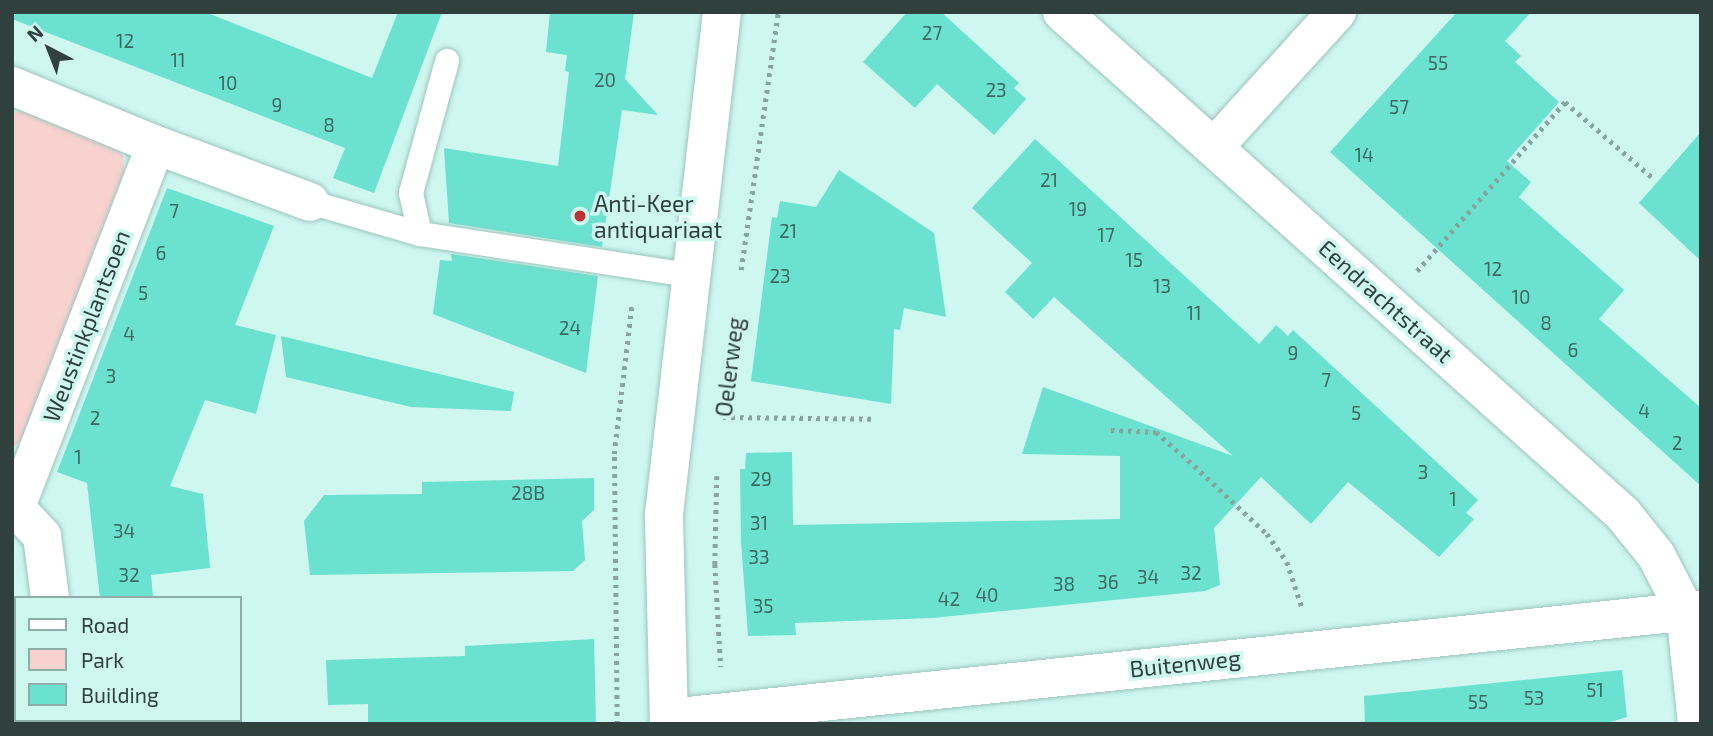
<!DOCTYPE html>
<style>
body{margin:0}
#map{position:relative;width:1713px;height:736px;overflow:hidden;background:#cdf7ef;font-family:"Exo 2",sans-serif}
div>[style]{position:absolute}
.green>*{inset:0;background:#f7d2ce}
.building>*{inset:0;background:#6be1d0}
.path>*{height:4.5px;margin-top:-2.25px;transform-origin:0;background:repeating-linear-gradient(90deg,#86a59f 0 3.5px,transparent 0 8.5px)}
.roads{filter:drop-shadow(0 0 2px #9dc5be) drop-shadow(0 0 2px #9dc5be)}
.service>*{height:24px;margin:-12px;padding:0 12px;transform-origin:12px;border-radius:12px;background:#fff}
.minor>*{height:38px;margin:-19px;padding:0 19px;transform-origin:19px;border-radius:19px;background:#fff}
.secondary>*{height:38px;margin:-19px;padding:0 19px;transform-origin:19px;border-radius:19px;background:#fff}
.dots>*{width:19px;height:19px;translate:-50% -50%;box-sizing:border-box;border:4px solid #cdf7ef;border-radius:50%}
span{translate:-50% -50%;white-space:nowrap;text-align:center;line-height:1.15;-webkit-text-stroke:7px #cdf7ef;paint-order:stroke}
.number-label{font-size:19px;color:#3f6862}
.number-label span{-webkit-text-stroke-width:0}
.poi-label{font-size:23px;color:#30403d}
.left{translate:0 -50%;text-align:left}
.street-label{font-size:23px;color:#30403d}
.frame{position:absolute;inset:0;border:14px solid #30403d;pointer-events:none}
.legend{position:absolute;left:14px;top:596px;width:228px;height:126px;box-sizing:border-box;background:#cdf7ef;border:2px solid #8eaea8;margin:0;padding:9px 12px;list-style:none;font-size:21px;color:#30403d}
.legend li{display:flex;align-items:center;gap:14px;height:35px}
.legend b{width:35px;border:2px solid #8eaea8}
.north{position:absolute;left:14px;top:14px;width:70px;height:70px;-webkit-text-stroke:5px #cdf7ef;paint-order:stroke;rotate:318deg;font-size:19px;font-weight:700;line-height:28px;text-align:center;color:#30403d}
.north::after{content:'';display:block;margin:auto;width:24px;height:32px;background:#30403d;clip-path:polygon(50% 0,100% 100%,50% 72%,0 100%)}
</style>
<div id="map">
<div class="green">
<div style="clip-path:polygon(32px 109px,111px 142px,123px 155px,124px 172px,22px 440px,12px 448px,12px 113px)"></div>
</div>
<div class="building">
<div style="clip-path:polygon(12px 12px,205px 12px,372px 78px,398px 12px,442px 12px,374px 193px,333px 178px,345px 148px,12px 19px)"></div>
<div style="clip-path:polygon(550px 12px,634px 12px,625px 79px,658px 115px,622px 110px,602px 247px,449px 223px,444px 148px,558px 166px,569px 72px,565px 71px,567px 55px,546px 52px)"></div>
<div style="clip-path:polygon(907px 12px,941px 12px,1019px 83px,1014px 88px,1026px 99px,994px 135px,937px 84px,915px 108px,863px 62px)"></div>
<div style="clip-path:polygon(1457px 12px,1531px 12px,1505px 41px,1521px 56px,1515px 62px,1559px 102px,1507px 161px,1531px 182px,1519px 197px,1624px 290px,1599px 319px,1701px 408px,1701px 486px,1330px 152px)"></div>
<div style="clip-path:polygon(1701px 132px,1701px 261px,1639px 203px)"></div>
<div style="clip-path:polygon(1035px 139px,1259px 344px,1276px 325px,1288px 336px,1293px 330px,1478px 500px,1466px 513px,1474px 519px,1439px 557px,1348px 482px,1311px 524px,1261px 477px,1214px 528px,1220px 585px,1205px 591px,932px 618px,795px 623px,796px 635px,748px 636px,741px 542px,740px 469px,745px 469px,746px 453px,792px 452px,793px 525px,1120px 519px,1120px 456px,1022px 454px,1043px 387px,1233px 456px,1054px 297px,1033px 319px,1005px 292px,1032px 263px,972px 208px)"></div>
<div style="clip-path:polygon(839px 170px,934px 233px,946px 317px,904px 308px,900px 330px,894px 329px,891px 404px,751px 381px,772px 217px,777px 218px,780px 201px,816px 207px)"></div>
<div style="clip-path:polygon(167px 188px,274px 226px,235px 325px,276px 335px,256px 414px,205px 400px,170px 486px,203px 494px,210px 568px,151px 575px,153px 598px,100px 598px,87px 483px,57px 472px)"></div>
<div style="clip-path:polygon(451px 254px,598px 276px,586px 373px,433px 314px,440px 260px,452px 261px)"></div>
<div style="clip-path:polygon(281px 336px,514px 392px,511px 411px,411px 407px,286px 377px)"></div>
<div style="clip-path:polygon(594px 478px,594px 510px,582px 521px,585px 560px,573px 571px,310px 575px,304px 521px,324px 495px,422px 494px,422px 482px)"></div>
<div style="clip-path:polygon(594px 639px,596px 724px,368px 724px,368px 704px,328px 705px,326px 660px,465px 656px,465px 646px)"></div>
<div style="clip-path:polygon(1622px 670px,1627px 717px,1604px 724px,1365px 724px,1364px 696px)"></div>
</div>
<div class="path">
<div style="left:741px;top:270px;width:261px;rotate:-81.8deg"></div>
<div style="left:1417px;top:271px;width:225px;rotate:-48.8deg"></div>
<div style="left:1565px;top:102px;width:115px;rotate:40.8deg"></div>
<div style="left:723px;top:417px;width:153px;rotate:0.7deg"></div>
<div style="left:1111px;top:430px;width:45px;rotate:2.5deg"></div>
<div style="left:1156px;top:432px;width:43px;rotate:41.2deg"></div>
<div style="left:1188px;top:460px;width:108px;rotate:43.1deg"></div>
<div style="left:1267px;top:534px;width:34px;rotate:54deg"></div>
<div style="left:1287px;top:562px;width:47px;rotate:71.6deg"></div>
<div style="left:717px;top:476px;width:88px;rotate:91.3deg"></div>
<div style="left:715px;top:564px;width:103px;rotate:86.7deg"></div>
<div style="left:617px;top:724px;width:270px;rotate:-90.6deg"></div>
<div style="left:614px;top:454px;width:152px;rotate:-83.2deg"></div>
</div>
<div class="roads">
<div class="service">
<div style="left:310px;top:202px;width:115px;rotate:16.2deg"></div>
<div style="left:420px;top:234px;width:272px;rotate:8.7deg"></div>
<div style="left:420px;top:234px;width:42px;rotate:-102.4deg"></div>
<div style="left:411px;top:193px;width:137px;rotate:-74.7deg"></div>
</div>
<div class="minor">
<div style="left:1062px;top:12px;width:753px;rotate:41.82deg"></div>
<div style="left:1623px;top:514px;width:53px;rotate:51.2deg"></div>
<div style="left:1656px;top:555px;width:63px;rotate:62.6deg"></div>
<div style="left:1685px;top:611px;width:114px;rotate:83.9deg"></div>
<div style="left:12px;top:86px;width:156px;rotate:22.3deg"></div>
<div style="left:1214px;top:147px;width:183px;rotate:-47.7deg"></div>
<div style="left:12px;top:504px;width:44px;rotate:46.8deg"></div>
<div style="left:42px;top:536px;width:63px;rotate:82.6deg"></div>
<div style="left:16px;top:507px;width:388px;rotate:-68.9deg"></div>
<div style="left:156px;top:145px;width:164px;rotate:20.3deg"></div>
<div style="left:669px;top:718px;width:1038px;rotate:-5.97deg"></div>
<div style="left:65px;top:720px;width:4px;rotate:90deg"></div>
</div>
<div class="secondary">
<div style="left:669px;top:724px;width:210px;rotate:-91.4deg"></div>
<div style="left:664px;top:514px;width:505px;rotate:-83.41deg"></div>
</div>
</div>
<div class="dots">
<div style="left:580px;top:216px;background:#c13134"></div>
</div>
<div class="number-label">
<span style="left:932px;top:33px">27</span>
<span style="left:125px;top:41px">12</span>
<span style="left:178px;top:60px">11</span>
<span style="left:1438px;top:63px">55</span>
<span style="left:605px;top:80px">20</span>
<span style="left:228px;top:83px">10</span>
<span style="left:996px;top:90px">23</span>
<span style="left:277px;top:105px">9</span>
<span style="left:1399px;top:107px">57</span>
<span style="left:329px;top:125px">8</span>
<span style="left:1364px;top:155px">14</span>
<span style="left:1049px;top:180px">21</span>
<span style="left:1078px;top:209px">19</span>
<span style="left:174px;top:211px">7</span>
<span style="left:788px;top:231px">21</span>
<span style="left:1106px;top:235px">17</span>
<span style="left:161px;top:253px">6</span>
<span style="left:1134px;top:260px">15</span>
<span style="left:1493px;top:269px">12</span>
<span style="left:780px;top:276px">23</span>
<span style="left:1162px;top:286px">13</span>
<span style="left:143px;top:293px">5</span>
<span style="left:1521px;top:297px">10</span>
<span style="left:1194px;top:313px">11</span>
<span style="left:1546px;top:323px">8</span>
<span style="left:570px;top:328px">24</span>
<span style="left:129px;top:334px">4</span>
<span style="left:1573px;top:350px">6</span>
<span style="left:1293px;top:353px">9</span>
<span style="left:111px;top:376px">3</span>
<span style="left:1326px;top:380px">7</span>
<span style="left:1644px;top:411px">4</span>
<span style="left:1356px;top:413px">5</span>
<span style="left:95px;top:418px">2</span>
<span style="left:1677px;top:443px">2</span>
<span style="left:78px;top:457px">1</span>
<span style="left:1423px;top:472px">3</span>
<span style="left:761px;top:479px">29</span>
<span style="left:528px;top:493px">28B</span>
<span style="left:1453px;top:499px">1</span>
<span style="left:759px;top:523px">31</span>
<span style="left:124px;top:531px">34</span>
<span style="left:759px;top:557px">33</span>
<span style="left:1191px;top:573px">32</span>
<span style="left:129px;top:575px">32</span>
<span style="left:1148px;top:577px">34</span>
<span style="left:1108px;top:582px">36</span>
<span style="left:1064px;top:584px">38</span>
<span style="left:987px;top:595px">40</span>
<span style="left:949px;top:599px">42</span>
<span style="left:763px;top:606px">35</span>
<span style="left:1595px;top:690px">51</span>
<span style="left:1534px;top:698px">53</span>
<span style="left:1478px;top:702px">55</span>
</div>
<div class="poi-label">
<span class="left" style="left:594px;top:216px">Anti-Keer<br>antiquariaat</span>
</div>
<div class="street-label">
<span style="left:1386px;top:301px;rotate:42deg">Eendrachtstraat</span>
<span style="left:86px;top:326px;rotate:-69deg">Weustinkplantsoen</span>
<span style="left:729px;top:367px;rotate:-83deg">Oelerweg</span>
<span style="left:1185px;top:663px;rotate:-6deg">Buitenweg</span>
</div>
<div class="frame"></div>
<ul class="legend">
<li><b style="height:9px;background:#fff"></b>Road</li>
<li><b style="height:19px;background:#f7d2ce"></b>Park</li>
<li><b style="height:19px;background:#6be1d0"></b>Building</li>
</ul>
<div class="north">N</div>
</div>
